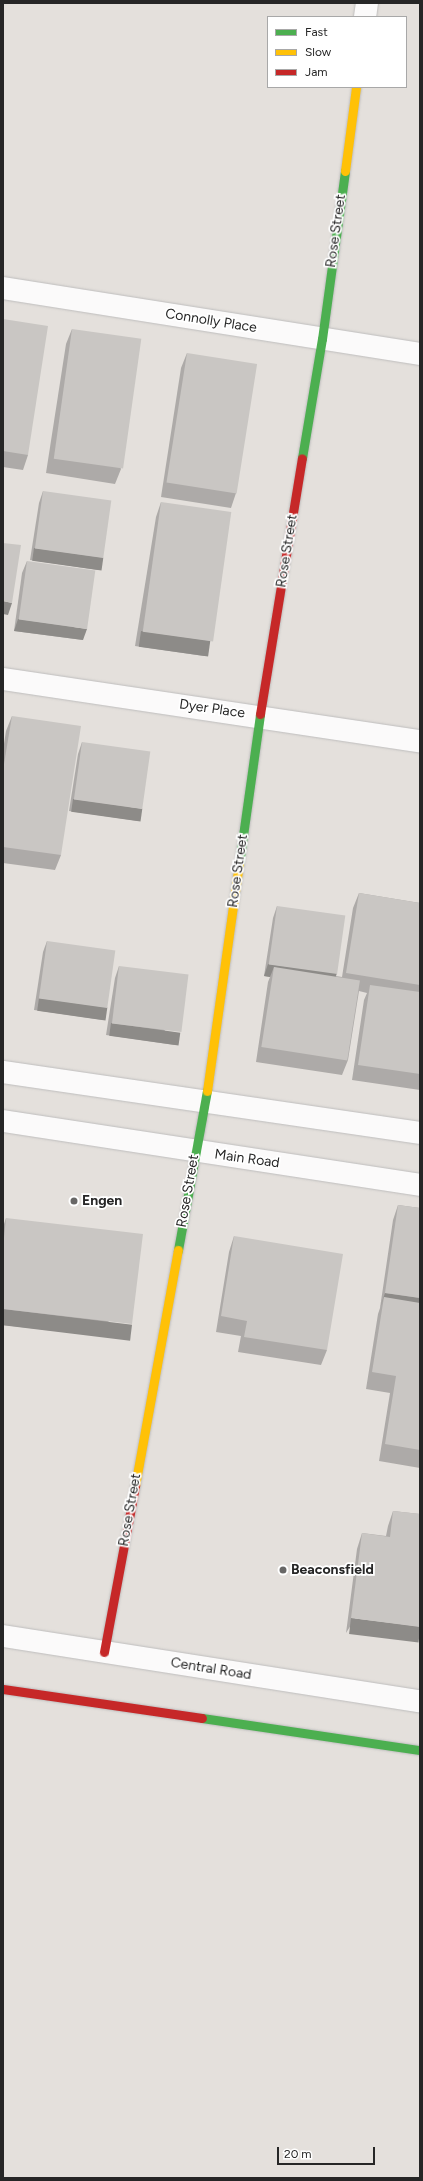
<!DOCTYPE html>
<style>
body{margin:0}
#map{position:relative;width:423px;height:2181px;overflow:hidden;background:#e4e0dc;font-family:Figtree,sans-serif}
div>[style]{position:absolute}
.roads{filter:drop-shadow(0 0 1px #bebdbd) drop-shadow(0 0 1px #bebdbd)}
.street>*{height:22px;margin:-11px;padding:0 11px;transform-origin:11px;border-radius:11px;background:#fbfafa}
.fast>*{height:9px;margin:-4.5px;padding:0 4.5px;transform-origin:4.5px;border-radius:4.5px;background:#4caf50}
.slow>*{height:9px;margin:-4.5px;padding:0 4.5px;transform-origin:4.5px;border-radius:4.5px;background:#ffc107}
.jam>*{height:9px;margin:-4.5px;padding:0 4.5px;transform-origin:4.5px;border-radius:4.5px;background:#c62828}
.wall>*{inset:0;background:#adaaa8}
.shaded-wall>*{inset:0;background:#8d8b88;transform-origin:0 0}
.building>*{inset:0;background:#c9c6c3;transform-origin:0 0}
.dots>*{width:11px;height:11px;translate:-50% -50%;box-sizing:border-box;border:2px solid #fff;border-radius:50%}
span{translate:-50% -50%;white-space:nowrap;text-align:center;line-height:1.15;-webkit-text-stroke:3.5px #fff;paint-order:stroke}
.street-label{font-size:14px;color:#262626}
.poi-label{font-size:14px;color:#262626;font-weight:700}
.left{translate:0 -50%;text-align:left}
.frame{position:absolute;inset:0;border:4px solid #262626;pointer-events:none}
.legend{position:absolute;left:267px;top:16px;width:140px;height:72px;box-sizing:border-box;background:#fff;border:1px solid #a8a8a8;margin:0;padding:5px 7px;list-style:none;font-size:12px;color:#262626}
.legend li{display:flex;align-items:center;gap:8px;height:20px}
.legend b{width:20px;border:1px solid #a8a8a8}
.scale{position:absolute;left:277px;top:2147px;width:98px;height:18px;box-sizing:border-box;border:2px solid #262626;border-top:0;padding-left:5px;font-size:12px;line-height:14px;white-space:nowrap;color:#262626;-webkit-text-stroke:3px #fff;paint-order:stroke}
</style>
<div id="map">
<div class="roads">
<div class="street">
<div style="left:365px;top:17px;width:14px;rotate:-82deg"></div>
<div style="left:3px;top:288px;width:422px;rotate:9deg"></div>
<div style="left:3px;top:679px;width:422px;rotate:8.5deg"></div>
<div style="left:3px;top:1072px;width:421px;rotate:8.3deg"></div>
<div style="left:3px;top:1121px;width:422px;rotate:8.7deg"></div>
<div style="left:3px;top:1636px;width:422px;rotate:8.9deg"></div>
</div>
<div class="fast">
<div style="left:302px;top:458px;width:121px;rotate:-80.5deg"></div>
<div style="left:322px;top:339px;width:170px;rotate:-82.2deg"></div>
<div style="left:239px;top:864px;width:151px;rotate:-82deg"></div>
<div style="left:178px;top:1250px;width:162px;rotate:-79.7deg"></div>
<div style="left:202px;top:1718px;width:220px;rotate:8.4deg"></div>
</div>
<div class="slow">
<div style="left:345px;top:171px;width:85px;rotate:-82.5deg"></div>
<div style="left:207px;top:1091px;width:229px;rotate:-82deg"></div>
<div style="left:135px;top:1486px;width:240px;rotate:-79.7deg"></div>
</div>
<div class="jam">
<div style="left:260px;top:714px;width:259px;rotate:-80.7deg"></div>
<div style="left:104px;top:1652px;width:169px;rotate:-79.4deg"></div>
<div style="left:3px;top:1689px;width:201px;rotate:8.3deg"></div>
</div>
</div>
<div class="wall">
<div style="clip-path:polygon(3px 319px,28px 455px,23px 470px,3px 467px)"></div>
<div style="clip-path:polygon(72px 329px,121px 469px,115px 484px,46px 473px,66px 344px)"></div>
<div style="clip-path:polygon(187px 353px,236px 493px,231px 508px,161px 497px,181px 368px)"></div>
<div style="clip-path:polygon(43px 491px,103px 558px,98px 570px,30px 560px,39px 503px)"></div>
<div style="clip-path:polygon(161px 502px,210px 641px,204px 656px,135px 646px,156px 517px)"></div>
<div style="clip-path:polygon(27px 561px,83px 640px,14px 631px,22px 573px)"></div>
<div style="clip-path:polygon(12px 716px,61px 855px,55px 870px,3px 863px,3px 750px,6px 731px)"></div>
<div style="clip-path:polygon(82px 742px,138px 821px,69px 811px,78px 754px)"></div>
<div style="clip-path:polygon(359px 893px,420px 903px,420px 1090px,352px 1080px,364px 1000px,367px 993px,359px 991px,348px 1060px,342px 1075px,256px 1062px,268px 982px,270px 977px,264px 976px,273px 918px,277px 906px,336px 976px,342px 977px,353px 908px)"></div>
<div style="clip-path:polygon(47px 941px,107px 1008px,103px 1020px,34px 1010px,43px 952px)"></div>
<div style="clip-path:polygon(119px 966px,175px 1045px,106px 1035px,115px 978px)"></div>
<div style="clip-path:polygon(398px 1205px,420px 1208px,420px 1468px,379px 1461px,390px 1393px,366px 1389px,378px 1314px,380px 1308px,393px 1220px)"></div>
<div style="clip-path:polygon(6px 1218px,126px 1339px,3px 1325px,3px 1227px)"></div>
<div style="clip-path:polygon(234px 1236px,327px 1350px,321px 1365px,238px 1352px,241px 1336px,216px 1332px,229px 1252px)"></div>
<div style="clip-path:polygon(393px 1511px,420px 1514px,346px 1633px,357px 1549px,362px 1533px,386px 1536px,388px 1526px)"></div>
</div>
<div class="shaded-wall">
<div style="left:34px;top:548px;width:70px;height:13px;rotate:8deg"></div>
<div style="clip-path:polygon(3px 601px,12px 603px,8px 615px,3px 614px)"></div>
<div style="clip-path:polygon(18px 619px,87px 629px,83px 640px,14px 631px)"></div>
<div style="left:141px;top:631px;width:70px;height:16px;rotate:8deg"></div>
<div style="left:73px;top:799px;width:70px;height:13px;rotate:8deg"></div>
<div style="clip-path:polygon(268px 964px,337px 973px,333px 985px,274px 967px,270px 977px,264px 976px)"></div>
<div style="left:39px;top:998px;width:69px;height:13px;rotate:8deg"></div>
<div style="left:111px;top:1023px;width:70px;height:13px;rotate:8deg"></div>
<div style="clip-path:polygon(385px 1293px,420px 1298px,420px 1314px,384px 1297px,380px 1308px)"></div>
<div style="left:3px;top:1309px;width:130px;height:16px;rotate:7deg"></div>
<div style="left:351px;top:1618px;width:70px;height:16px;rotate:7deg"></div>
</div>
<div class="building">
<div style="clip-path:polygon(3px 319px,48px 326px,28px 455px,3px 451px)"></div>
<div style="left:72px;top:329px;width:70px;height:131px;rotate:8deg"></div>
<div style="left:187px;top:353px;width:71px;height:131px;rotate:9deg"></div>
<div style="left:43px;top:491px;width:69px;height:58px;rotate:8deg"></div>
<div style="left:161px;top:502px;width:71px;height:131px;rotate:8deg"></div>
<div style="clip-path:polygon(3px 543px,21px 545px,12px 603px,3px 601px)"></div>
<div style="left:27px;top:561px;width:69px;height:59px;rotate:8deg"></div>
<div style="clip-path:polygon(12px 716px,81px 726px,61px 855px,3px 847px,3px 770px)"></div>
<div style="left:82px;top:742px;width:69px;height:58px;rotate:8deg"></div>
<div style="clip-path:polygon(359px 893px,420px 903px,420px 985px,346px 973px)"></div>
<div style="left:277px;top:906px;width:69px;height:59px;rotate:8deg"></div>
<div style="left:47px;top:941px;width:69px;height:58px;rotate:8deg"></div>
<div style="left:119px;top:966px;width:70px;height:58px;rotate:7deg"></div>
<div style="left:274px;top:967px;width:87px;height:81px;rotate:9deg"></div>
<div style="clip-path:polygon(370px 985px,420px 992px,420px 1074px,358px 1065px)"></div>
<div style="clip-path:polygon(398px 1205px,420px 1208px,420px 1298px,385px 1293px)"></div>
<div style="clip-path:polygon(6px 1218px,143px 1234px,132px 1324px,3px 1309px,3px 1247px)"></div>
<div style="clip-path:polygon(234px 1236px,343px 1254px,327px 1350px,244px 1337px,247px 1321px,221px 1316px)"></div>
<div style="clip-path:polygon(384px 1297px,420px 1303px,420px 1450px,385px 1444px,396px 1376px,372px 1372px)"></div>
<div style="clip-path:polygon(393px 1511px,420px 1514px,420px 1627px,351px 1618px,362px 1533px,390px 1537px)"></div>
</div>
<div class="dots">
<div style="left:74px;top:1201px;background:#686766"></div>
<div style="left:283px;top:1570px;background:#686766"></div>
</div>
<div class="street-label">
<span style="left:336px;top:231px;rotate:-82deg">Rose Street</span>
<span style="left:211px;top:321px;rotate:9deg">Connolly Place</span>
<span style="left:287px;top:551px;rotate:-81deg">Rose Street</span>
<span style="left:212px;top:709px;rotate:8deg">Dyer Place</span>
<span style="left:238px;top:871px;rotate:-82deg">Rose Street</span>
<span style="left:247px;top:1159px;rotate:8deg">Main Road</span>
<span style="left:188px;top:1191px;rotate:-80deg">Rose Street</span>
<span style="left:130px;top:1510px;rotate:-80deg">Rose Street</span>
<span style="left:211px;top:1669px;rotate:9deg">Central Road</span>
</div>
<div class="poi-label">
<span class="left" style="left:82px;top:1201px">Engen</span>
<span class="left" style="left:291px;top:1570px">Beaconsfield</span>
</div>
<div class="frame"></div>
<ul class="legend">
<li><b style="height:5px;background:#4caf50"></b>Fast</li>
<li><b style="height:5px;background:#ffc107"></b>Slow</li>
<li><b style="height:5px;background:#c62828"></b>Jam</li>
</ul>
<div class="scale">20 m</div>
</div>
